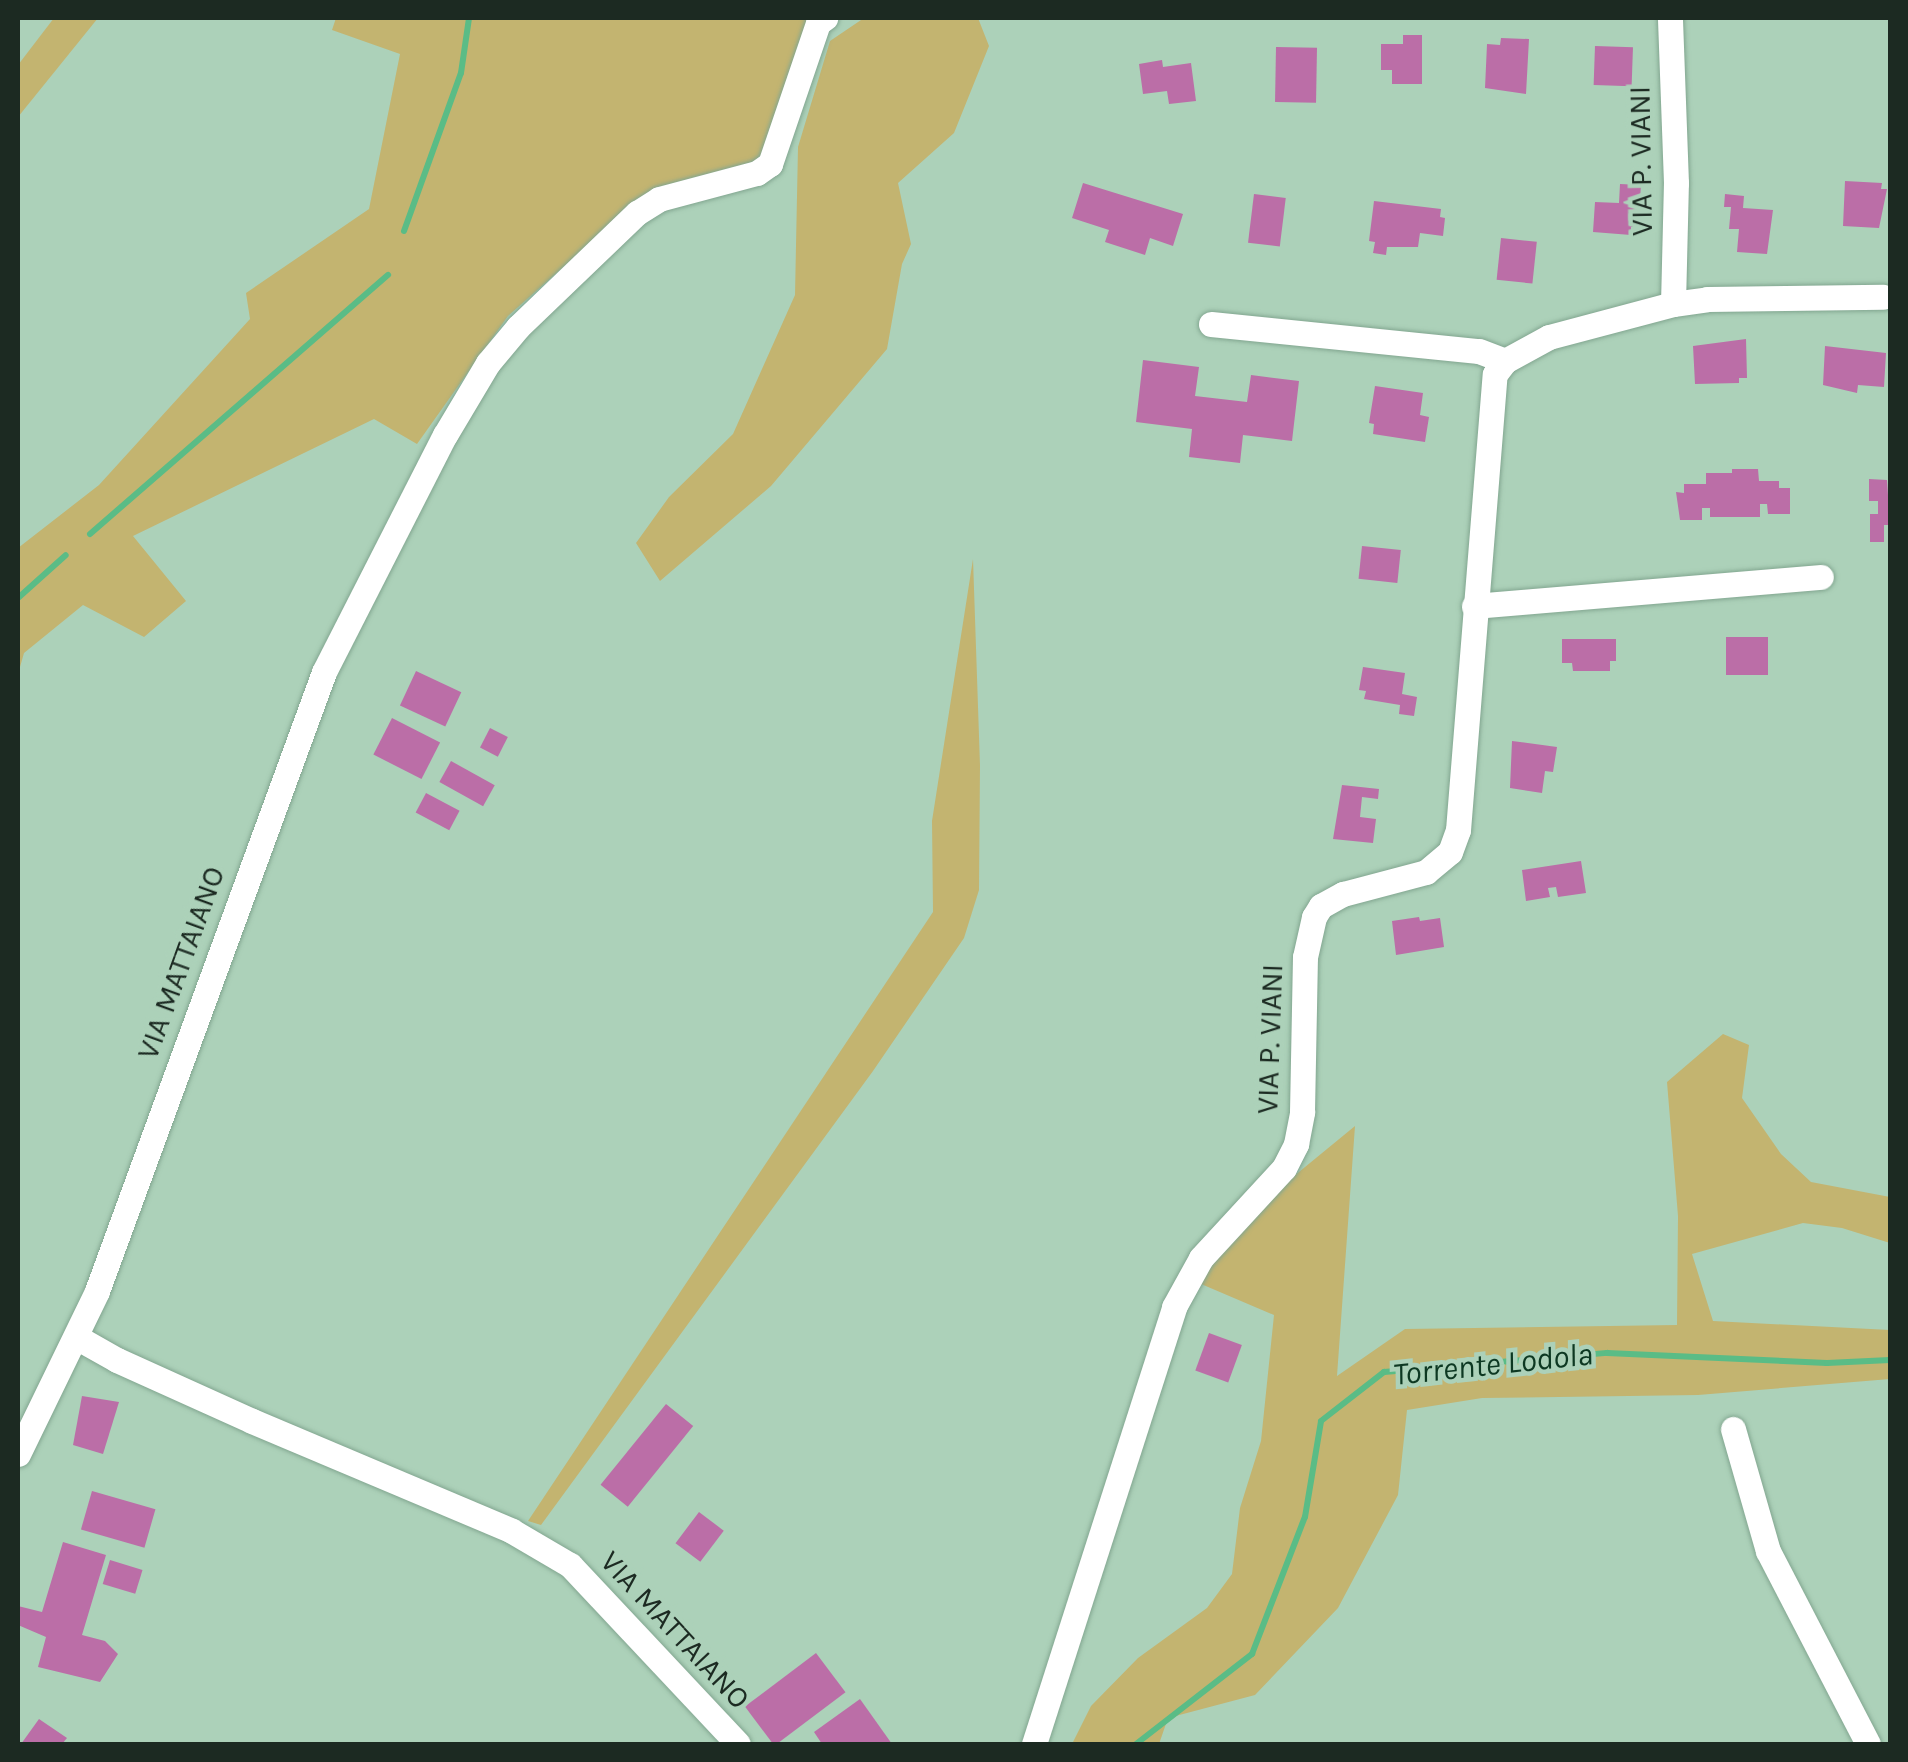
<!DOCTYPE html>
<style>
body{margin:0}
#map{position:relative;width:1908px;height:1762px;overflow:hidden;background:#acd1b9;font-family:Karla,sans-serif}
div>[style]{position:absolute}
.green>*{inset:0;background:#c3b470}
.stream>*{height:6px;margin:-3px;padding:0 3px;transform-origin:3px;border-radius:3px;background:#5abc86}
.building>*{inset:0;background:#bb6ea7;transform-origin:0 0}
.roads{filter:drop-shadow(0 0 2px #82a690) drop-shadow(0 0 2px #82a690)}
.minor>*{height:25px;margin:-12.5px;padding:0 12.5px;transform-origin:12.5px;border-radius:12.5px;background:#fff}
span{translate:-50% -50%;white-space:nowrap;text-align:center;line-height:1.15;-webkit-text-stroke:9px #acd1b9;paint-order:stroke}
.street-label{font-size:30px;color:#1c2a22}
.water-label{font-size:32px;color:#0d3822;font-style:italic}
.frame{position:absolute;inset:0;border:20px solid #1c2a22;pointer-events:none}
</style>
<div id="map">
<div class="green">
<div style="clip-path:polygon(54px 18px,98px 18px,18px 117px,18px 65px)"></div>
<div style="clip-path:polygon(336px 18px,809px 18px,770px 156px,642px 197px,508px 316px,417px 444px,374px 419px,133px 536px,186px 601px,144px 637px,83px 605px,24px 653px,18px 674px,18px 548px,99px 485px,250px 319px,246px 293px,369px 209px,400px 54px,332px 30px)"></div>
<div style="clip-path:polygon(864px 18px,978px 18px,989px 46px,954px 133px,898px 183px,911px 244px,902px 264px,887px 349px,771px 486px,660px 581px,636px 543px,669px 497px,733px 434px,795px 295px,798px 147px,830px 41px)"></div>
<div style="clip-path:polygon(973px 559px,980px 765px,979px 890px,964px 938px,873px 1071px,541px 1525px,528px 1521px,933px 912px,932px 821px)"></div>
<div style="clip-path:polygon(1723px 1034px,1749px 1045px,1742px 1098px,1781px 1154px,1811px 1182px,1890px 1197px,1890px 1243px,1842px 1228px,1803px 1223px,1692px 1254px,1713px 1321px,1890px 1330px,1890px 1379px,1698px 1395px,1482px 1398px,1407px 1410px,1398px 1495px,1338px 1608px,1255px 1695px,1168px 1718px,1159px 1744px,1072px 1744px,1091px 1706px,1138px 1658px,1207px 1608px,1232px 1574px,1240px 1508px,1261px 1441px,1274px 1315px,1187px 1278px,1221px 1236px,1355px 1126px,1337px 1376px,1405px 1329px,1677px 1325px,1678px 1216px,1667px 1082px)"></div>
</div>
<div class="stream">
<div style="left:404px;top:231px;width:168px;rotate:-70.2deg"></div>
<div style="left:461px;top:73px;width:56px;rotate:-81.7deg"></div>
<div style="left:90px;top:534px;width:395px;rotate:-41deg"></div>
<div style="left:18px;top:598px;width:64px;rotate:-41.9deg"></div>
<div style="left:1136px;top:1744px;width:147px;rotate:-37.8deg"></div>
<div style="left:1252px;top:1654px;width:147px;rotate:-68.9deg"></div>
<div style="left:1305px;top:1517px;width:97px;rotate:-80.5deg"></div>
<div style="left:1321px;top:1421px;width:80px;rotate:-37.9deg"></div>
<div style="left:1384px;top:1372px;width:224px;rotate:-4.9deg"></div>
<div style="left:1607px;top:1353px;width:220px;rotate:2.6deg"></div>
<div style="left:1827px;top:1363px;width:63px;rotate:-2.7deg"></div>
</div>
<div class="building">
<div style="clip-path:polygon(1403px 35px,1422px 35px,1422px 84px,1392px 84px,1392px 70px,1381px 70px,1381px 44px,1403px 44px)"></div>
<div style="clip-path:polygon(1501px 38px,1529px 39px,1526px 94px,1485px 88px,1487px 44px,1500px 45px)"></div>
<div style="left:1595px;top:46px;width:38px;height:39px;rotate:2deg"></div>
<div style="left:1276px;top:47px;width:41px;height:55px;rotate:1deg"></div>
<div style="clip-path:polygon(1162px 60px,1163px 67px,1191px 63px,1196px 101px,1169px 104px,1167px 91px,1143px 94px,1139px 64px)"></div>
<div style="clip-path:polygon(1845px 181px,1882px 183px,1881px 189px,1887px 189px,1879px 228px,1843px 226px)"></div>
<div style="clip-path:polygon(1083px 183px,1183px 214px,1173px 246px,1150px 238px,1145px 255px,1105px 242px,1109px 230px,1072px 218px)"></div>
<div style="clip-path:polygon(1620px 184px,1641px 185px,1638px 227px,1631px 227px,1631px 235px,1593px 232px,1595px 202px,1619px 203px)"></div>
<div style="left:1254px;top:194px;width:32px;height:49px;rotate:7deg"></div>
<div style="clip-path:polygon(1725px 194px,1744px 196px,1743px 208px,1773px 210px,1767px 254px,1737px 252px,1739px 229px,1729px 229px,1731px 207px,1724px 207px)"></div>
<div style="clip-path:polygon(1374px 201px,1441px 209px,1440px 217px,1445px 218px,1443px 236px,1420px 233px,1418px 247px,1387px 247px,1386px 255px,1373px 253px,1375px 242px,1369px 241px)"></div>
<div style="left:1501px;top:238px;width:36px;height:42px;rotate:6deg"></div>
<div style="clip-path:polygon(1746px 339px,1747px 378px,1739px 378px,1739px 383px,1695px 384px,1693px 346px)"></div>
<div style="clip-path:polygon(1825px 346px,1886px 353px,1884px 387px,1858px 385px,1857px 393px,1823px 385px)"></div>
<div style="clip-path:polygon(1143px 360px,1199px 367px,1195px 396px,1247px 402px,1251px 375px,1299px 381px,1292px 441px,1243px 435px,1240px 463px,1189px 457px,1192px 429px,1136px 422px)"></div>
<div style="clip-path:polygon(1375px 386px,1423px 393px,1420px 415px,1429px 417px,1425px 442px,1373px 434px,1374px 424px,1369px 423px)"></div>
<div style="clip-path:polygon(1732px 469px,1758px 469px,1759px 481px,1779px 481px,1779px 488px,1790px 488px,1790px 514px,1768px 514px,1767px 504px,1760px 504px,1760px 517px,1710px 517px,1710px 508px,1702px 508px,1702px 520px,1680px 520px,1676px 492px,1684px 493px,1684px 484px,1706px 484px,1706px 473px,1732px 473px)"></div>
<div style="clip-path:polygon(1869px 479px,1887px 480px,1890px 525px,1884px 525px,1884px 542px,1870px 542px,1870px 514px,1878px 514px,1878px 501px,1869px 501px)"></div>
<div style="left:1362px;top:546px;width:39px;height:33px;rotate:6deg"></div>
<div style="left:1726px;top:637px;width:42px;height:38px"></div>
<div style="clip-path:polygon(1562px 639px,1616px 639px,1616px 661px,1610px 661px,1610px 671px,1573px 671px,1572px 663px,1562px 663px)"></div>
<div style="clip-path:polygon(1363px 667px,1405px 673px,1402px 694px,1417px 697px,1414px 716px,1399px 714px,1400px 705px,1364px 699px,1366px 691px,1359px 690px)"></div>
<div style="left:416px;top:671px;width:50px;height:38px;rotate:25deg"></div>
<div style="left:392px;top:718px;width:54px;height:41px;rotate:27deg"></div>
<div style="left:490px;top:728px;width:20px;height:22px;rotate:27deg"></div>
<div style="clip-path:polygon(1512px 741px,1557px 747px,1553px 772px,1545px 771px,1542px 793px,1510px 788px)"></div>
<div style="left:451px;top:761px;width:50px;height:24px;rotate:29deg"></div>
<div style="clip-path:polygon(1342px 785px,1379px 789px,1378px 799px,1362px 797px,1360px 817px,1376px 819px,1373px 843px,1333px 839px)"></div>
<div style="left:426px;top:793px;width:38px;height:22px;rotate:28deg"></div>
<div style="clip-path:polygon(1581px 861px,1586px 893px,1558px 897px,1556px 887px,1548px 888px,1550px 897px,1526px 901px,1522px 870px)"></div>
<div style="clip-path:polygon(1419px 917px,1420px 921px,1440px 918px,1444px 947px,1396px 955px,1392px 921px)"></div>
<div style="left:1209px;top:1333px;width:35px;height:40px;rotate:20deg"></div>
<div style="clip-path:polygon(82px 1396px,119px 1402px,103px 1454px,73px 1445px)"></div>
<div style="left:666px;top:1404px;width:35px;height:104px;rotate:39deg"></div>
<div style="left:92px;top:1491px;width:66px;height:40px;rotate:16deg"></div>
<div style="left:699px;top:1512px;width:31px;height:39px;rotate:37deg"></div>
<div style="clip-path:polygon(63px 1542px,106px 1555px,82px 1635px,105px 1641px,118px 1654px,100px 1682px,38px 1667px,46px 1637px,18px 1625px,18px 1606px,42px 1612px)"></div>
<div style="left:110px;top:1560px;width:34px;height:25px;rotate:17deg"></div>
<div style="left:816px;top:1653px;width:49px;height:89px;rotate:53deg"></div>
<div style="clip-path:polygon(860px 1699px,892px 1744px,822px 1744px,814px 1732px)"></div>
<div style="clip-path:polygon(39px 1719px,67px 1738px,62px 1744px,21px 1744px)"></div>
</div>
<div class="roads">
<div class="minor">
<div style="left:1673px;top:304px;width:34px;rotate:-8deg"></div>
<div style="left:1707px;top:299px;width:176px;rotate:-0.7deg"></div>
<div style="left:1211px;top:324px;width:269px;rotate:5.8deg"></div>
<div style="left:1479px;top:351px;width:28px;rotate:21deg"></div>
<div style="left:1474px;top:606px;width:348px;rotate:-4.8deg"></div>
<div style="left:78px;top:1338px;width:45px;rotate:29.4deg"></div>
<div style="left:117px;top:1360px;width:148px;rotate:24.3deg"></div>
<div style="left:252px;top:1421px;width:282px;rotate:22.9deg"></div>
<div style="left:512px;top:1531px;width:67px;rotate:30.4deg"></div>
<div style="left:570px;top:1565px;width:245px;rotate:46.8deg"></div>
<div style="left:1733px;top:1429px;width:127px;rotate:74deg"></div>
<div style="left:1768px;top:1551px;width:217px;rotate:62.6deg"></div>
<div style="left:18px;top:1454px;width:181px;rotate:-64.1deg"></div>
<div style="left:97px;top:1291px;width:659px;rotate:-69.86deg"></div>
<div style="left:324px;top:672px;width:266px;rotate:-63deg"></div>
<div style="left:445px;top:435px;width:84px;rotate:-59.2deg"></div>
<div style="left:488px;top:363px;width:47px;rotate:-50.2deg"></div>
<div style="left:518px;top:327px;width:165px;rotate:-43.8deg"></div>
<div style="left:637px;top:213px;width:26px;rotate:-32deg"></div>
<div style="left:659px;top:199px;width:101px;rotate:-14.9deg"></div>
<div style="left:757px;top:173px;width:16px;rotate:-35deg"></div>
<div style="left:770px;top:164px;width:149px;rotate:-71.2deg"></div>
<div style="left:818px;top:23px;width:9px;rotate:-36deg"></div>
<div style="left:1034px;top:1744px;width:459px;rotate:-72.2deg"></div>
<div style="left:1174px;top:1307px;width:56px;rotate:-61.1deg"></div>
<div style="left:1201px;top:1258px;width:122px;rotate:-47.3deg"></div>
<div style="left:1284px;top:1168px;width:27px;rotate:-63deg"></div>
<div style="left:1296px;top:1144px;width:33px;rotate:-79deg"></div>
<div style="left:1302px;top:1112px;width:155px;rotate:-88.9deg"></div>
<div style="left:1305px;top:957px;width:41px;rotate:-77.3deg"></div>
<div style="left:1314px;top:917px;width:13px;rotate:-58deg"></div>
<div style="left:1321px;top:906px;width:25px;rotate:-29deg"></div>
<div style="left:1343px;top:894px;width:86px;rotate:-14.8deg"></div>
<div style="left:1426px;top:872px;width:31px;rotate:-40deg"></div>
<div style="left:1450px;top:852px;width:23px;rotate:-70deg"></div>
<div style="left:1458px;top:830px;width:457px;rotate:-85.4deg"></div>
<div style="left:1495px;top:374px;width:16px;rotate:-52deg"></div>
<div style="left:1505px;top:361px;width:50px;rotate:-28.6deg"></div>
<div style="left:1549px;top:337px;width:128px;rotate:-14.9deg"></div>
<div style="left:1673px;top:304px;width:121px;rotate:-88.6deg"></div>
<div style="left:1676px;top:183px;width:165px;rotate:-92.1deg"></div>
</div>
</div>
<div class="street-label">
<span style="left:1641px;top:161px;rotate:-91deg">VIA P. VIANI</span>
<span style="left:181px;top:963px;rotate:-70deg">VIA MATTAIANO</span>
<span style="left:1270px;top:1039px;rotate:-88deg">VIA P. VIANI</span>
<span style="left:675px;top:1630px;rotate:47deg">VIA MATTAIANO</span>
</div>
<div class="water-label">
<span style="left:1493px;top:1365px;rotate:-6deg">Torrente Lodola</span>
</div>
<div class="frame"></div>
</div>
